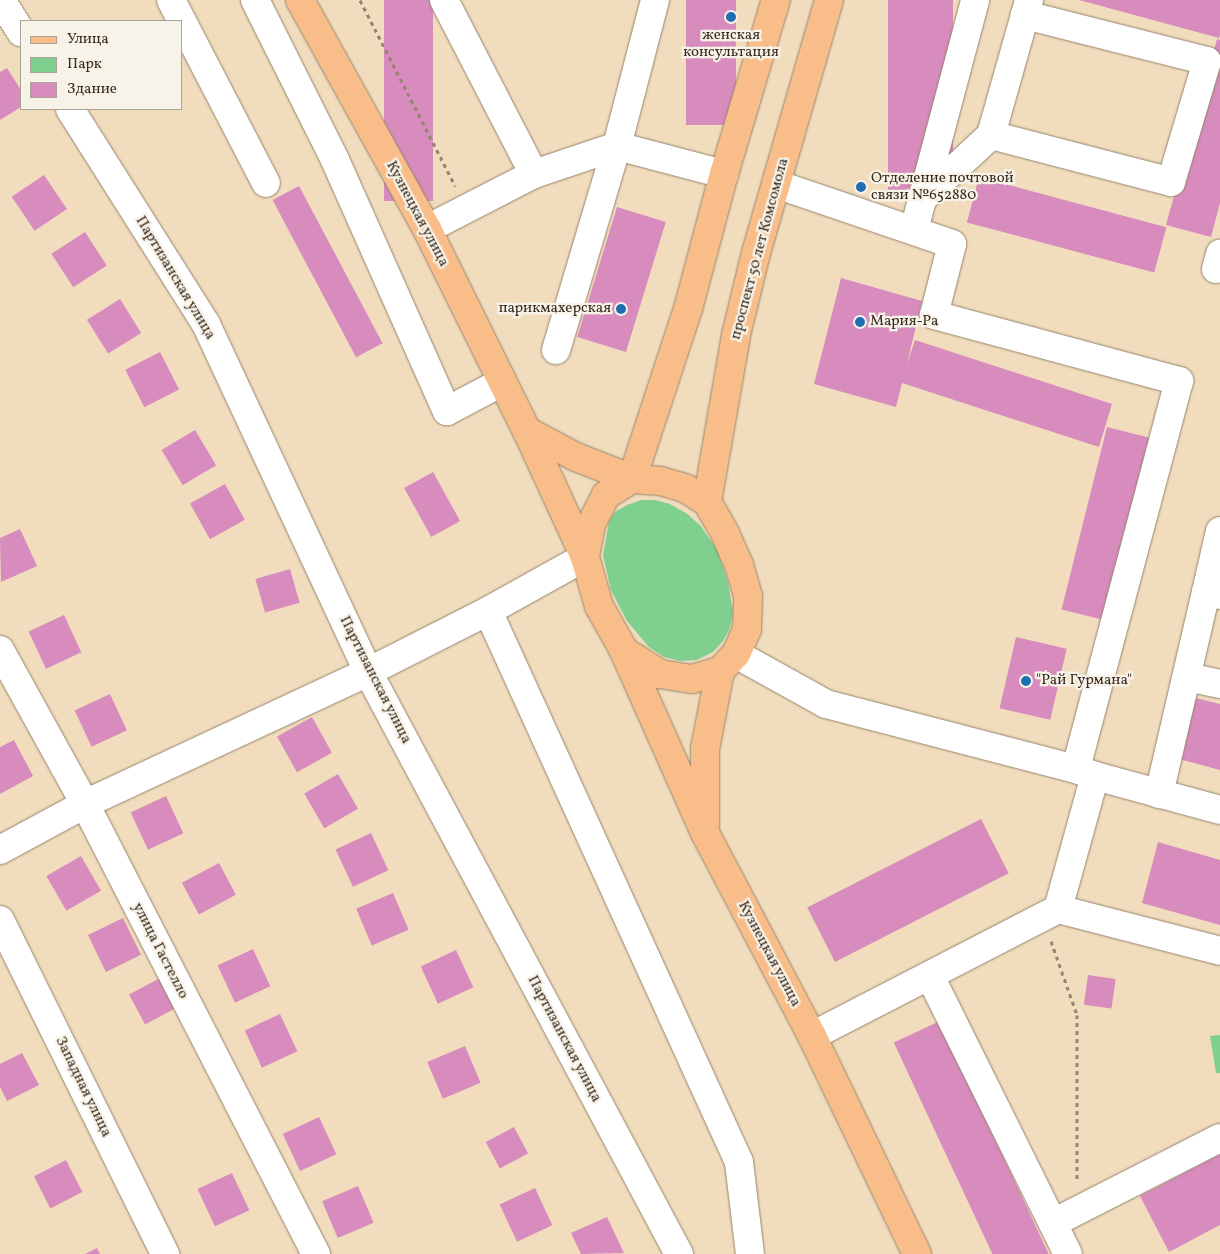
<!DOCTYPE html>
<meta charset="utf-8">
<style>
body{margin:0}
#map{position:relative;width:1220px;height:1254px;overflow:hidden;background:#f1ddbd;font-family:Vollkorn,serif}
div>[style]{position:absolute}
.green>*{inset:0;background:#7fcf8f}
.building>*{inset:0;background:#d78cbd;transform-origin:0 0}
.path>*{height:3px;margin-top:-1.5px;transform-origin:0;background:repeating-linear-gradient(90deg,#96846e 0 4px,transparent 0 8px)}
.roads{filter:drop-shadow(0 0 1px #96846e) drop-shadow(0 0 1px #96846e)}
.minor>*{height:28px;margin:-14px;padding:0 14px;transform-origin:14px;border-radius:14px;background:#fff}
.major>*{height:28px;margin:-14px;padding:0 14px;transform-origin:14px;border-radius:14px;background:#f8bd88}
.dots>*{width:14px;height:14px;translate:-50% -50%;box-sizing:border-box;border:2px solid #f7f3e8;border-radius:50%}
span{translate:-50% -50%;white-space:nowrap;text-align:center;line-height:1.15;-webkit-text-stroke:4.5px #f7f3e8;paint-order:stroke}
.poi-label{font-size:15px;color:#3b2a1e}
.left{translate:0 -50%;text-align:left}
.right{translate:-100% -50%;text-align:right}
.street-label{font-size:15px;color:#3b2a1e}
.legend{position:absolute;left:20px;top:20px;width:162px;height:90px;box-sizing:border-box;background:#f7f3e8;border:1px solid #aca397;margin:0;padding:6px 9px;list-style:none;font-size:15px;color:#3b2a1e}
.legend li{display:flex;align-items:center;gap:10px;height:25px}
.legend b{width:25px;border:1px solid #aca397}
</style>
<div id="map">
<div class="green">
<div style="clip-path:polygon(641px 500px,655px 500px,670px 504px,686px 513px,700px 525px,717px 550px,728px 582px,733px 613px,730px 628px,723px 641px,713px 652px,697px 660px,680px 661px,664px 657px,649px 647px,627px 621px,611px 590px,603px 555px,609px 522px,615px 512px,627px 505px)"></div>
<div style="clip-path:polygon(1220px 1035px,1220px 1073px,1216px 1073px,1210px 1036px)"></div>
</div>
<div class="building">
<div style="left:384px;top:0;width:49px;height:201px"></div>
<div style="left:686px;top:0;width:50px;height:125px"></div>
<div style="left:888px;top:0;width:65px;height:192px"></div>
<div style="clip-path:polygon(1079px 0,1220px 0,1220px 35px,1219px 38px)"></div>
<div style="clip-path:polygon(1217px 39px,1220px 40px,1220px 203px,1211px 237px,1166px 225px)"></div>
<div style="clip-path:polygon(7px 68px,21px 90px,21px 107px,0 120px,0 72px)"></div>
<div style="left:44px;top:175px;width:41px;height:39px;rotate:56deg"></div>
<div style="left:979px;top:177px;width:194px;height:47px;rotate:15deg"></div>
<div style="left:299px;top:186px;width:178px;height:30px;rotate:62deg"></div>
<div style="left:617px;top:207px;width:51px;height:136px;rotate:17deg"></div>
<div style="left:85px;top:232px;width:40px;height:40px;rotate:57deg"></div>
<div style="clip-path:polygon(841px 278px,922px 301px,907px 364px,915px 340px,1112px 404px,1099px 447px,902px 383px,896px 407px,814px 384px)"></div>
<div style="left:120px;top:299px;width:40px;height:39px;rotate:58deg"></div>
<div style="left:160px;top:352px;width:42px;height:39px;rotate:63deg"></div>
<div style="left:1107px;top:427px;width:46px;height:188px;rotate:14deg"></div>
<div style="left:195px;top:430px;width:41px;height:39px;rotate:59deg"></div>
<div style="left:433px;top:472px;width:56px;height:33px;rotate:61deg"></div>
<div style="left:225px;top:484px;width:41px;height:40px;rotate:61deg"></div>
<div style="clip-path:polygon(20px 529px,37px 566px,1px 582px,0 538px)"></div>
<div style="left:290px;top:569px;width:35px;height:36px;rotate:74deg"></div>
<div style="left:64px;top:615px;width:41px;height:39px;rotate:65deg"></div>
<div style="left:1016px;top:637px;width:52px;height:73px;rotate:13deg"></div>
<div style="left:110px;top:694px;width:40px;height:39px;rotate:65deg"></div>
<div style="clip-path:polygon(1192px 697px,1220px 704px,1220px 770px,1175px 758px)"></div>
<div style="left:312px;top:717px;width:41px;height:40px;rotate:61deg"></div>
<div style="clip-path:polygon(14px 740px,33px 776px,0 794px,0 747px)"></div>
<div style="left:338px;top:774px;width:40px;height:39px;rotate:60deg"></div>
<div style="left:166px;top:796px;width:41px;height:39px;rotate:65deg"></div>
<div style="left:981px;top:819px;width:61px;height:195px;rotate:63deg"></div>
<div style="left:371px;top:833px;width:41px;height:39px;rotate:65deg"></div>
<div style="clip-path:polygon(1158px 842px,1220px 860px,1220px 925px,1142px 903px)"></div>
<div style="left:81px;top:856px;width:40px;height:40px;rotate:60deg"></div>
<div style="left:219px;top:863px;width:36px;height:42px;rotate:62deg"></div>
<div style="left:393px;top:893px;width:40px;height:40px;rotate:67deg"></div>
<div style="left:123px;top:918px;width:41px;height:39px;rotate:64deg"></div>
<div style="left:253px;top:949px;width:41px;height:39px;rotate:65deg"></div>
<div style="left:456px;top:950px;width:41px;height:39px;rotate:65deg"></div>
<div style="left:1088px;top:975px;width:28px;height:30px;rotate:8deg"></div>
<div style="left:160px;top:978px;width:34px;height:35px;rotate:62deg"></div>
<div style="left:280px;top:1014px;width:41px;height:39px;rotate:65deg"></div>
<div style="left:940px;top:1021px;width:258px;height:51px;rotate:65deg"></div>
<div style="left:465px;top:1046px;width:40px;height:41px;rotate:67deg"></div>
<div style="clip-path:polygon(22px 1053px,39px 1085px,7px 1101px,0 1087px,0 1064px)"></div>
<div style="left:319px;top:1117px;width:41px;height:40px;rotate:65deg"></div>
<div style="left:514px;top:1127px;width:30px;height:32px;rotate:62deg"></div>
<div style="clip-path:polygon(1220px 1154px,1220px 1225px,1169px 1252px,1140px 1196px)"></div>
<div style="left:66px;top:1160px;width:36px;height:36px;rotate:63deg"></div>
<div style="left:232px;top:1173px;width:41px;height:38px;rotate:65deg"></div>
<div style="left:358px;top:1186px;width:40px;height:39px;rotate:67deg"></div>
<div style="left:535px;top:1188px;width:41px;height:39px;rotate:65deg"></div>
<div style="clip-path:polygon(607px 1217px,624px 1253px,581px 1254px,571px 1233px)"></div>
<div style="clip-path:polygon(97px 1248px,100px 1254px,85px 1254px)"></div>
</div>
<div class="path">
<div style="left:360px;top:0;width:209px;rotate:62.9deg"></div>
<div style="left:1051px;top:941px;width:78px;rotate:70.6deg"></div>
<div style="left:1077px;top:1015px;width:167px;rotate:90deg"></div>
</div>
<div class="roads">
<div class="minor">
<div style="left:1px;top:0;width:38px;rotate:58deg"></div>
<div style="left:171px;top:0;width:206px;rotate:62.6deg"></div>
<div style="left:255px;top:0;width:179px;rotate:63.4deg"></div>
<div style="left:335px;top:160px;width:275px;rotate:66deg"></div>
<div style="left:447px;top:411px;width:62px;rotate:-27.8deg"></div>
<div style="left:444px;top:0;width:196px;rotate:62.7deg"></div>
<div style="left:70px;top:109px;width:254px;rotate:57.7deg"></div>
<div style="left:206px;top:324px;width:384px;rotate:65deg"></div>
<div style="left:368px;top:672px;width:660px;rotate:61.88deg"></div>
<div style="left:991px;top:135px;width:186px;rotate:14.6deg"></div>
<div style="left:1171px;top:182px;width:126px;rotate:-73.4deg"></div>
<div style="left:1207px;top:61px;width:188px;rotate:-165.8deg"></div>
<div style="left:1025px;top:15px;width:16px;rotate:-75deg"></div>
<div style="left:776px;top:184px;width:186px;rotate:18.8deg"></div>
<div style="left:952px;top:244px;width:73px;rotate:104.2deg"></div>
<div style="left:934px;top:315px;width:254px;rotate:15.1deg"></div>
<div style="left:1179px;top:381px;width:401px;rotate:104.9deg"></div>
<div style="left:922px;top:199px;width:94px;rotate:-42.8deg"></div>
<div style="left:991px;top:135px;width:125px;rotate:-74.2deg"></div>
<div style="left:427px;top:229px;width:120px;rotate:-27.2deg"></div>
<div style="left:534px;top:174px;width:88px;rotate:-18.6deg"></div>
<div style="left:617px;top:146px;width:111px;rotate:14.7deg"></div>
<div style="left:914px;top:230px;width:238px;rotate:-75.1deg"></div>
<div style="left:1216px;top:269px;width:16px;rotate:-75deg"></div>
<div style="left:556px;top:350px;width:213px;rotate:-73.4deg"></div>
<div style="left:617px;top:146px;width:151px;rotate:-75.4deg"></div>
<div style="left:1220px;top:531px;width:63px;rotate:102.9deg"></div>
<div style="left:1206px;top:592px;width:14px;rotate:12deg"></div>
<div style="left:488px;top:611px;width:605px;rotate:65.51deg"></div>
<div style="left:739px;top:1162px;width:93px;rotate:83.2deg"></div>
<div style="left:0;top:650px;width:176px;rotate:61.1deg"></div>
<div style="left:85px;top:804px;width:506px;rotate:62.83deg"></div>
<div style="left:736px;top:654px;width:103px;rotate:29.1deg"></div>
<div style="left:826px;top:704px;width:258px;rotate:14.6deg"></div>
<div style="left:1076px;top:769px;width:20px;rotate:20deg"></div>
<div style="left:1095px;top:776px;width:130px;rotate:15.2deg"></div>
<div style="left:1187px;top:677px;width:34px;rotate:12deg"></div>
<div style="left:1159px;top:794px;width:207px;rotate:-76.9deg"></div>
<div style="left:0;top:850px;width:97px;rotate:-28.4deg"></div>
<div style="left:85px;top:804px;width:312px;rotate:-25deg"></div>
<div style="left:368px;top:672px;width:135px;rotate:-26.9deg"></div>
<div style="left:488px;top:611px;width:111px;rotate:-29.1deg"></div>
<div style="left:1058px;top:909px;width:167px;rotate:14.5deg"></div>
<div style="left:0;top:920px;width:373px;rotate:63.7deg"></div>
<div style="left:930px;top:976px;width:310px;rotate:63.6deg"></div>
<div style="left:812px;top:1036px;width:277px;rotate:-27.3deg"></div>
<div style="left:1058px;top:909px;width:138px;rotate:-74.5deg"></div>
<div style="left:1053px;top:1223px;width:187px;rotate:-27deg"></div>
</div>
<div class="major">
<div style="left:300px;top:0;width:262px;rotate:61deg"></div>
<div style="left:427px;top:229px;width:225px;rotate:63.7deg"></div>
<div style="left:527px;top:431px;width:139px;rotate:65.3deg"></div>
<div style="left:527px;top:431px;width:55px;rotate:28deg"></div>
<div style="left:576px;top:457px;width:60px;rotate:21.4deg"></div>
<div style="left:632px;top:479px;width:179px;rotate:-71.8deg"></div>
<div style="left:688px;top:309px;width:140px;rotate:-75.1deg"></div>
<div style="left:724px;top:174px;width:182px;rotate:-73.4deg"></div>
<div style="left:707px;top:502px;width:169px;rotate:-80.1deg"></div>
<div style="left:736px;top:335px;width:84px;rotate:-76.3deg"></div>
<div style="left:756px;top:253px;width:263px;rotate:-73.9deg"></div>
<div style="left:624px;top:651px;width:43px;rotate:32.6deg"></div>
<div style="left:660px;top:674px;width:32px;rotate:9deg"></div>
<div style="left:692px;top:679px;width:29px;rotate:-16deg"></div>
<div style="left:720px;top:671px;width:23px;rotate:-47deg"></div>
<div style="left:736px;top:654px;width:27px;rotate:-66deg"></div>
<div style="left:747px;top:629px;width:33px;rotate:-88deg"></div>
<div style="left:748px;top:596px;width:32px;rotate:-106deg"></div>
<div style="left:739px;top:565px;width:35px;rotate:-114deg"></div>
<div style="left:725px;top:533px;width:36px;rotate:-120deg"></div>
<div style="left:707px;top:502px;width:26px;rotate:-148deg"></div>
<div style="left:685px;top:488px;width:25px;rotate:-164deg"></div>
<div style="left:661px;top:481px;width:29px;rotate:-176deg"></div>
<div style="left:632px;top:479px;width:31px;rotate:148deg"></div>
<div style="left:606px;top:495px;width:34px;rotate:117deg"></div>
<div style="left:591px;top:525px;width:33px;rotate:101deg"></div>
<div style="left:585px;top:557px;width:51px;rotate:74.1deg"></div>
<div style="left:599px;top:606px;width:51px;rotate:60.9deg"></div>
<div style="left:624px;top:651px;width:199px;rotate:66deg"></div>
<div style="left:705px;top:833px;width:229px;rotate:62.2deg"></div>
<div style="left:812px;top:1036px;width:242px;rotate:64.3deg"></div>
<div style="left:705px;top:824px;width:75px;rotate:-90deg"></div>
<div style="left:705px;top:749px;width:79px;rotate:-79.1deg"></div>
</div>
</div>
<div class="dots">
<div style="left:731px;top:17px;background:#1f6fb2"></div>
<div style="left:861px;top:187px;background:#1f6fb2"></div>
<div style="left:621px;top:309px;background:#1f6fb2"></div>
<div style="left:860px;top:322px;background:#1f6fb2"></div>
<div style="left:1026px;top:681px;background:#1f6fb2"></div>
</div>
<div class="poi-label">
<span style="left:731px;top:44px">женская<br>консультация</span>
<span class="left" style="left:871px;top:187px">Отделение почтовой<br>связи №652880</span>
<span class="right" style="left:611px;top:309px">парикмахерская</span>
<span class="left" style="left:870px;top:322px">Мария-Ра</span>
<span class="left" style="left:1036px;top:681px">"Рай Гурмана"</span>
</div>
<div class="street-label">
<span style="left:417px;top:214px;rotate:62deg">Кузнецкая улица</span>
<span style="left:760px;top:249px;rotate:-75deg">проспект 50 лет Комсомола</span>
<span style="left:175px;top:278px;rotate:59deg">Партизанская улица</span>
<span style="left:375px;top:680px;rotate:63deg">Партизанская улица</span>
<span style="left:160px;top:951px;rotate:63deg">улица Гастелло</span>
<span style="left:769px;top:954px;rotate:62deg">Кузнецкая улица</span>
<span style="left:564px;top:1039px;rotate:62deg">Партизанская улица</span>
<span style="left:83px;top:1087px;rotate:64deg">Западная улица</span>
</div>
<ul class="legend">
<li><b style="height:6px;background:#f8bd88"></b>Улица</li>
<li><b style="height:14px;background:#7fcf8f"></b>Парк</li>
<li><b style="height:14px;background:#d78cbd"></b>Здание</li>
</ul>
</div>
